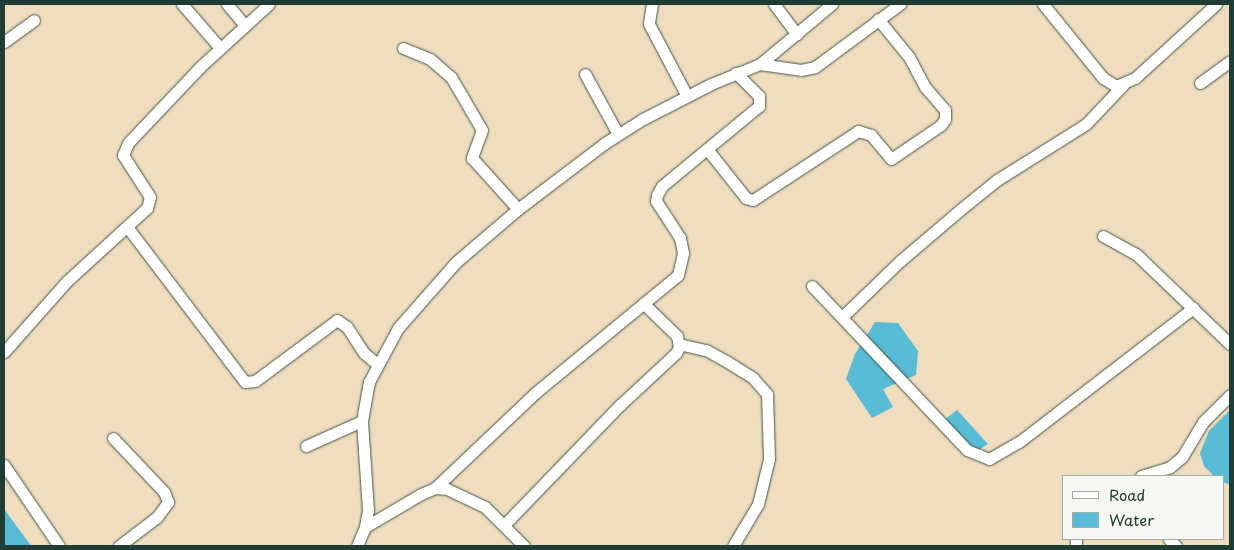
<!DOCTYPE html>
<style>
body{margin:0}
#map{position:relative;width:1234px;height:550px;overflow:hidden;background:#efddbd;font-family:"Playpen Sans",sans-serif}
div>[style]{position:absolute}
.water>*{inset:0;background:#58bcd6}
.roads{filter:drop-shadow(0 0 1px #3e5549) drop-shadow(0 0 1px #3e5549)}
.minor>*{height:11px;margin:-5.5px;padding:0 5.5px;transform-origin:5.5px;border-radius:5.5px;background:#fff}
span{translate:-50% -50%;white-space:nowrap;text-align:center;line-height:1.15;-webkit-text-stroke:4.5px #f6f6f2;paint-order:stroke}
.frame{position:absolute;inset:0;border:5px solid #1f3d34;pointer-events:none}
.legend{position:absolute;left:1062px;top:475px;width:162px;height:65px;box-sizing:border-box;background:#f6f6f2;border:1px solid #a0aca6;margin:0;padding:6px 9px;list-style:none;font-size:15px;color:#1f3d34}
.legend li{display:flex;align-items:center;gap:10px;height:25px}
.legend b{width:25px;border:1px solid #a0aca6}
</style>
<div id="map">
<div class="water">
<div style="clip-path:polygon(875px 322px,898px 323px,918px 351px,916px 375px,883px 389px,893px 407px,872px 418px,846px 379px,855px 354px)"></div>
<div style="clip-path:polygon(957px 410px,988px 444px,972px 454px,944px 420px)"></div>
<div style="clip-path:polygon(1230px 410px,1230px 485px,1223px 482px,1223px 476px,1214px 476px,1204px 466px,1200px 453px,1209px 431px)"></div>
<div style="clip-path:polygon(4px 509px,29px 543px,32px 546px,4px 546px)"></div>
</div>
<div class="roads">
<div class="minor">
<div style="left:182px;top:4px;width:58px;rotate:49.2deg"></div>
<div style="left:227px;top:4px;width:26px;rotate:50deg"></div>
<div style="left:652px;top:4px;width:20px;rotate:99deg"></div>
<div style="left:649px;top:24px;width:81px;rotate:62.2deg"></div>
<div style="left:774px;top:4px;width:38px;rotate:53deg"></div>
<div style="left:1043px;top:4px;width:95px;rotate:51deg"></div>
<div style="left:1103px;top:78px;width:15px;rotate:32deg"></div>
<div style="left:1116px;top:86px;width:21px;rotate:-23deg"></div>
<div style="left:1135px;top:78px;width:110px;rotate:-42.4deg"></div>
<div style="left:4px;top:42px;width:37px;rotate:-36deg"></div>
<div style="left:403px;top:48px;width:29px;rotate:22deg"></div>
<div style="left:430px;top:59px;width:28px;rotate:41deg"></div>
<div style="left:451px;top:77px;width:61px;rotate:59.7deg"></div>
<div style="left:482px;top:130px;width:30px;rotate:110deg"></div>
<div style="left:472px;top:158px;width:69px;rotate:48deg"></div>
<div style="left:760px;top:64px;width:94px;rotate:-39.8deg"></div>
<div style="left:585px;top:74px;width:68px;rotate:61.2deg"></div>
<div style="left:1200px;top:83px;width:37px;rotate:-36deg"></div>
<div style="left:707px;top:149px;width:63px;rotate:51.5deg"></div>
<div style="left:746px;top:198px;width:7px;rotate:16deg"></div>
<div style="left:753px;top:200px;width:126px;rotate:-33.3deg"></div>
<div style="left:858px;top:131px;width:14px;rotate:17deg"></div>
<div style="left:871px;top:135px;width:31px;rotate:50deg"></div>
<div style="left:891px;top:159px;width:60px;rotate:-34.2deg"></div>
<div style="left:941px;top:125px;width:7px;rotate:-56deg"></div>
<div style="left:945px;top:119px;width:9px;rotate:-90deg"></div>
<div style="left:945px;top:110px;width:30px;rotate:-131deg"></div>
<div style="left:925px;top:87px;width:34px;rotate:-118deg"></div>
<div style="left:909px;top:57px;width:49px;rotate:-129.2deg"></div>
<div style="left:128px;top:228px;width:193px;rotate:52.8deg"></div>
<div style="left:245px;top:382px;width:10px;rotate:-6deg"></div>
<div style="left:255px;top:381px;width:102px;rotate:-36.6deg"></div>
<div style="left:337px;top:320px;width:12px;rotate:35deg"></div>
<div style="left:347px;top:327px;width:31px;rotate:57deg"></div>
<div style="left:364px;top:353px;width:17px;rotate:40deg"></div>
<div style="left:1103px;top:236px;width:38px;rotate:29deg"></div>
<div style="left:1136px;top:254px;width:130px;rotate:43.8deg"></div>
<div style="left:812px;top:286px;width:226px;rotate:46.6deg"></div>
<div style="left:967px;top:450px;width:24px;rotate:22deg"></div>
<div style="left:989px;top:459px;width:34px;rotate:-30deg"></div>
<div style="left:1019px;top:442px;width:220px;rotate:-37.6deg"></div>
<div style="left:843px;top:316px;width:79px;rotate:-44deg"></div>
<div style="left:900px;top:261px;width:80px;rotate:-40.4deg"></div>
<div style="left:961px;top:209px;width:46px;rotate:-38.9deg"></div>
<div style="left:997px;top:180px;width:105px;rotate:-32.2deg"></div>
<div style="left:1086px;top:124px;width:54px;rotate:-46.5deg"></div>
<div style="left:679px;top:344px;width:28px;rotate:13deg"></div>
<div style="left:706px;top:350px;width:23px;rotate:29deg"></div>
<div style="left:726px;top:361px;width:32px;rotate:32deg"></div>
<div style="left:753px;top:378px;width:21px;rotate:49deg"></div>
<div style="left:767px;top:394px;width:65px;rotate:88.2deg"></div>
<div style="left:769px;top:459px;width:46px;rotate:103.7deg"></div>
<div style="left:758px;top:504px;width:49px;rotate:120.8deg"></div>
<div style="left:4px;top:352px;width:95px;rotate:-48.4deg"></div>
<div style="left:67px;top:281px;width:108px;rotate:-42.4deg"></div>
<div style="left:147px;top:208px;width:11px;rotate:-75deg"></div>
<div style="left:150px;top:197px;width:50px;rotate:-122.7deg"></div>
<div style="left:123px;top:155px;width:13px;rotate:-67deg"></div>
<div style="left:128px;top:143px;width:105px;rotate:-46.5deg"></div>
<div style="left:200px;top:67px;width:93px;rotate:-42.4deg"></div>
<div style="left:113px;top:438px;width:74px;rotate:46.6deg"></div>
<div style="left:164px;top:492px;width:11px;rotate:68deg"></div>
<div style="left:168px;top:502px;width:19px;rotate:126deg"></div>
<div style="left:157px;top:517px;width:48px;rotate:142.7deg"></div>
<div style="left:306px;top:446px;width:61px;rotate:-24.1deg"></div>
<div style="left:4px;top:465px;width:98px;rotate:55.8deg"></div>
<div style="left:1141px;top:476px;width:30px;rotate:-17deg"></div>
<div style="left:1170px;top:467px;width:16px;rotate:-40deg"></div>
<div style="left:1182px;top:457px;width:41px;rotate:-59deg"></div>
<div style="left:1203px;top:422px;width:38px;rotate:-45deg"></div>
<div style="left:435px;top:488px;width:138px;rotate:-43.5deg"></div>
<div style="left:535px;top:393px;width:185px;rotate:-39.5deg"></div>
<div style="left:678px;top:275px;width:23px;rotate:-77deg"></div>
<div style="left:683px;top:253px;width:15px;rotate:-101deg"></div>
<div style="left:680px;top:238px;width:44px;rotate:-123deg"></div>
<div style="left:656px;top:201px;width:6px;rotate:-81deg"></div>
<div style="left:657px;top:195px;width:10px;rotate:-61deg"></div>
<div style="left:662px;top:186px;width:126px;rotate:-39.5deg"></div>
<div style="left:759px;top:106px;width:10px;rotate:-90deg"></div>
<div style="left:759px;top:96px;width:33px;rotate:-135deg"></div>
<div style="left:504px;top:525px;width:167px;rotate:-46deg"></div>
<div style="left:620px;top:405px;width:76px;rotate:-42.9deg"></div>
<div style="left:676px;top:353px;width:7px;rotate:-63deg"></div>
<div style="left:679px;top:347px;width:11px;rotate:-100deg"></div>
<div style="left:677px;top:336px;width:47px;rotate:-135.9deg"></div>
<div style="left:365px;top:527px;width:65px;rotate:-30.5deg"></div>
<div style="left:421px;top:494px;width:15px;rotate:-23deg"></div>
<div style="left:435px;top:488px;width:12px;rotate:5deg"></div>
<div style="left:447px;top:489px;width:42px;rotate:25.3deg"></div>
<div style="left:485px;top:507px;width:55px;rotate:45deg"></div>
<div style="left:1169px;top:539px;width:10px;rotate:45deg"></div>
<div style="left:357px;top:546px;width:21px;rotate:-67deg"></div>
<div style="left:365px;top:527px;width:17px;rotate:-80deg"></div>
<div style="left:368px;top:510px;width:89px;rotate:-93.9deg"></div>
<div style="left:362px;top:421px;width:40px;rotate:-80deg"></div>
<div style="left:369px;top:382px;width:61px;rotate:-61.8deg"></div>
<div style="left:398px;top:328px;width:88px;rotate:-48.7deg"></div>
<div style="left:456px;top:262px;width:82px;rotate:-40.5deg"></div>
<div style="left:518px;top:209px;width:109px;rotate:-37.2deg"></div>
<div style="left:605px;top:143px;width:45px;rotate:-32.3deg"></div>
<div style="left:643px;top:119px;width:76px;rotate:-27.2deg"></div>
<div style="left:711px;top:84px;width:53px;rotate:-22.2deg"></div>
<div style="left:760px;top:64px;width:41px;rotate:8.3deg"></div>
<div style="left:801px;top:70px;width:14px;rotate:-12deg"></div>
<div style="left:815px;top:67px;width:106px;rotate:-36.5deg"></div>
<div style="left:1076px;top:546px;width:7px;rotate:-90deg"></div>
</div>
</div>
<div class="frame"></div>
<ul class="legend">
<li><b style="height:6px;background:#fff"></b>Road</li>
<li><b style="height:14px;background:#58bcd6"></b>Water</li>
</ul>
</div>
